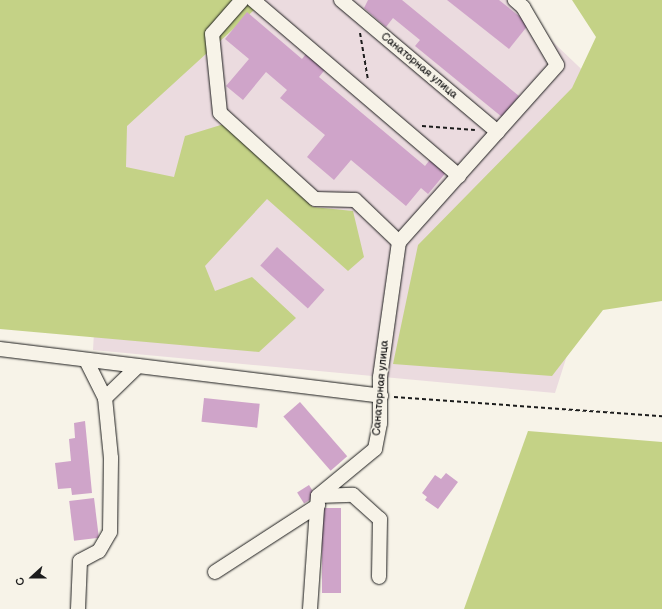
<!DOCTYPE html>
<meta charset="utf-8">
<style>
body{margin:0}
#map{position:relative;width:662px;height:609px;overflow:hidden;background:#f7f3e8;font-family:"Balsamiq Sans",sans-serif}
div>[style]{position:absolute}
.built>*{inset:0;background:#ebdbdf}
.green>*{inset:0;background:#c4d286}
.building>*{inset:0;background:#cfa4c9;transform-origin:0 0}
.path>*{height:2px;margin-top:-1px;transform-origin:0;background:repeating-linear-gradient(90deg,#1c1c1c 0 4px,transparent 0 7px)}
.roads{filter:drop-shadow(0 0 1px #1c1c1c) drop-shadow(0 0 1px #1c1c1c)}
.minor>*{height:14px;margin:-7px;padding:0 7px;transform-origin:7px;border-radius:7px;background:#f7f3e8}
span{translate:-50% -50%;white-space:nowrap;text-align:center;line-height:1.15;-webkit-text-stroke:3px #f7f3e8;paint-order:stroke}
.street-label{font-size:11px;color:#1c1c1c}
.north{position:absolute;left:12px;top:557px;width:40px;height:40px;-webkit-text-stroke:3px #f7f3e8;paint-order:stroke;rotate:249deg;font-size:11px;font-weight:700;line-height:16px;text-align:center;color:#1c1c1c}
.north::after{content:'';display:block;margin:auto;width:14px;height:18px;background:#1c1c1c;clip-path:polygon(50% 0,100% 100%,50% 72%,0 100%)}
</style>
<div id="map">
<div class="built">
<div style="clip-path:polygon(202px 0,525px 0,553px 42px,599px 86px,586px 296px,555px 393px,93px 350px,107px 106px)"></div>
</div>
<div class="green">
<div style="clip-path:polygon(0 0,265px 0,127px 126px,126px 167px,174px 177px,185px 136px,224px 124px,313px 207px,353px 211px,364px 257px,348px 271px,267px 199px,205px 266px,215px 291px,252px 277px,296px 318px,259px 352px,0 329px)"></div>
<div style="clip-path:polygon(572px 0,662px 0,662px 301px,603px 310px,552px 376px,393px 364px,418px 245px,572px 88px,596px 37px)"></div>
<div style="clip-path:polygon(528px 431px,662px 442px,662px 609px,464px 609px)"></div>
</div>
<div class="building">
<div style="clip-path:polygon(368px 0,402px 0,519px 96px,502px 117px,415px 46px,420px 40px,393px 18px,386px 27px,364px 8px)"></div>
<div style="clip-path:polygon(447px 0,499px 0,529px 24px,509px 49px)"></div>
<div style="clip-path:polygon(247px 12px,302px 59px,309px 50px,328px 66px,319px 77px,425px 166px,432px 157px,448px 170px,428px 194px,421px 188px,406px 206px,351px 160px,334px 180px,307px 157px,325px 135px,280px 98px,287px 90px,266px 72px,243px 100px,226px 86px,249px 59px,225px 39px)"></div>
<div style="left:277px;top:247px;width:64px;height:25px;rotate:42deg"></div>
<div style="left:204px;top:398px;width:56px;height:24px;rotate:6deg"></div>
<div style="left:300px;top:402px;width:72px;height:22px;rotate:49deg"></div>
<div style="clip-path:polygon(85px 421px,92px 493px,72px 495px,71px 488px,58px 489px,55px 463px,71px 461px,69px 439px,75px 438px,74px 423px)"></div>
<div style="clip-path:polygon(446px 473px,458px 482px,438px 509px,425px 500px,427px 497px,422px 493px,435px 475px,441px 479px)"></div>
<div style="left:309px;top:485px;width:13px;height:14px;rotate:58deg"></div>
<div style="left:94px;top:498px;width:40px;height:25px;rotate:83deg"></div>
<div style="left:322px;top:508px;width:19px;height:85px"></div>
</div>
<div class="path">
<div style="left:360px;top:33px;width:48px;rotate:80.3deg"></div>
<div style="left:422px;top:126px;width:53px;rotate:4.3deg"></div>
<div style="left:394px;top:397px;width:269px;rotate:4.1deg"></div>
</div>
<div class="roads">
<div class="minor">
<div style="left:242px;top:0;width:45px;rotate:131.4deg"></div>
<div style="left:212px;top:34px;width:79px;rotate:84.2deg"></div>
<div style="left:220px;top:113px;width:128px;rotate:42.2deg"></div>
<div style="left:315px;top:199px;width:40px;rotate:1.4deg"></div>
<div style="left:355px;top:200px;width:61px;rotate:43.7deg"></div>
<div style="left:253px;top:0;width:271px;rotate:40.5deg"></div>
<div style="left:341px;top:0;width:205px;rotate:40.1deg"></div>
<div style="left:0;top:349px;width:384px;rotate:7deg"></div>
<div style="left:86px;top:360px;width:42px;rotate:63.4deg"></div>
<div style="left:318px;top:496px;width:35px;rotate:-2deg"></div>
<div style="left:353px;top:495px;width:36px;rotate:42deg"></div>
<div style="left:380px;top:519px;width:58px;rotate:91deg"></div>
<div style="left:215px;top:572px;width:123px;rotate:-33deg"></div>
<div style="left:78px;top:609px;width:48px;rotate:-87.6deg"></div>
<div style="left:80px;top:561px;width:21px;rotate:-28deg"></div>
<div style="left:99px;top:551px;width:22px;rotate:-60deg"></div>
<div style="left:110px;top:532px;width:74px;rotate:-89.2deg"></div>
<div style="left:111px;top:458px;width:60px;rotate:-95.7deg"></div>
<div style="left:105px;top:398px;width:46px;rotate:-44.1deg"></div>
<div style="left:310px;top:609px;width:113px;rotate:-86deg"></div>
<div style="left:318px;top:496px;width:74px;rotate:-39.5deg"></div>
<div style="left:375px;top:449px;width:26px;rotate:-79deg"></div>
<div style="left:380px;top:423px;width:46px;rotate:-90deg"></div>
<div style="left:380px;top:377px;width:136px;rotate:-82deg"></div>
<div style="left:399px;top:242px;width:237px;rotate:-48.2deg"></div>
<div style="left:557px;top:65px;width:67px;rotate:-120.4deg"></div>
<div style="left:523px;top:7px;width:11px;rotate:-139deg"></div>
</div>
</div>
<div class="street-label">
<span style="left:419px;top:66px;rotate:40deg">Санаторная улица</span>
<span style="left:381px;top:388px;rotate:-85deg">Санаторная улица</span>
</div>
<div class="north">С</div>
</div>
